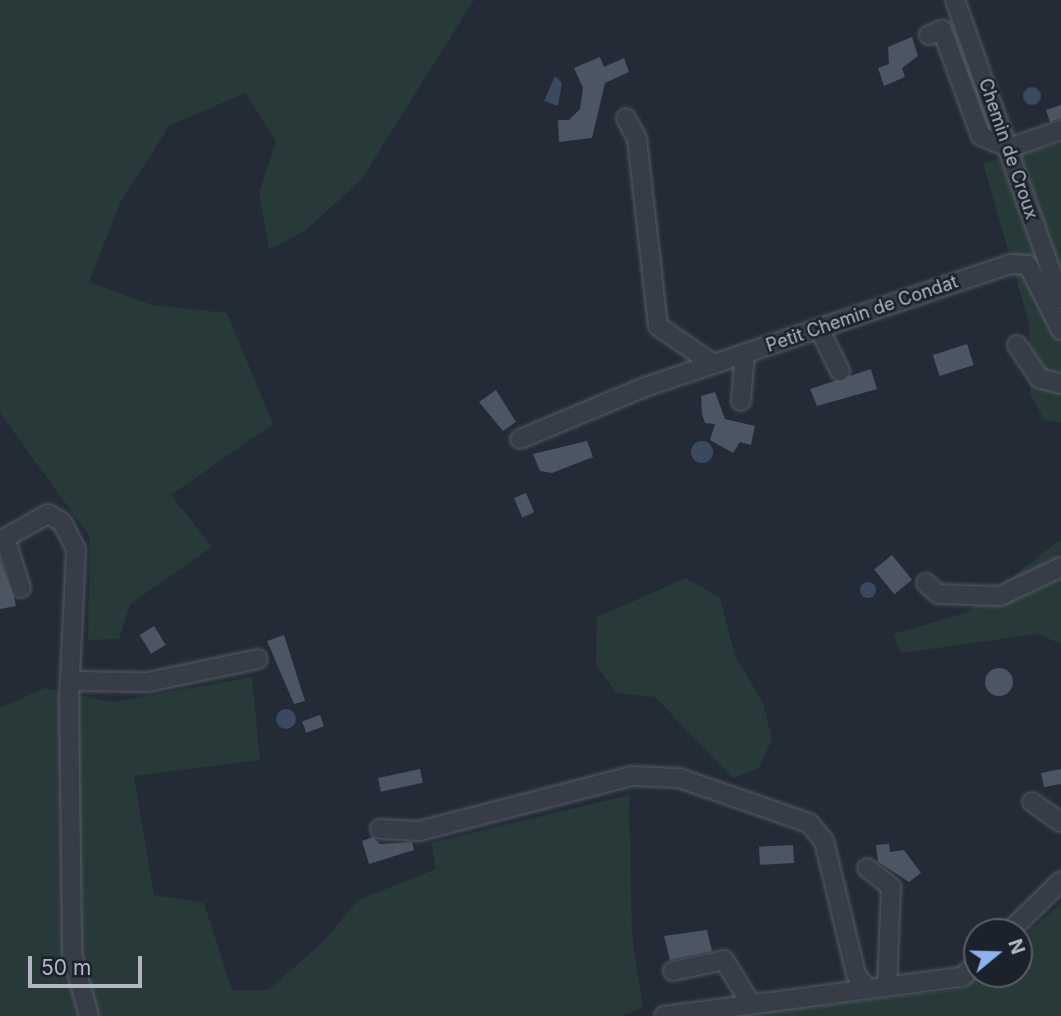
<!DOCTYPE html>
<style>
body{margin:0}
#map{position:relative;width:1061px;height:1016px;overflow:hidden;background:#232b36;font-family:Inter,sans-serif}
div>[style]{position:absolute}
.green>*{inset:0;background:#283939}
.water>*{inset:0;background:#3a495d}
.round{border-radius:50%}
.building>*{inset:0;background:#4c5562;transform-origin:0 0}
.roads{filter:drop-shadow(0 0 2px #545b65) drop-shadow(0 0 2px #545b65)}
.minor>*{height:18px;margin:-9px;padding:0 9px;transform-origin:9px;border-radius:9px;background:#373d47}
span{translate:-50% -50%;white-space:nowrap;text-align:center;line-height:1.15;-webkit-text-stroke:5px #1c222c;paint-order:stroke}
.street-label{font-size:18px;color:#b1b8c3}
.north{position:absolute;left:963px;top:918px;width:70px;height:70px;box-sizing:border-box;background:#1c222c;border:2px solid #585e68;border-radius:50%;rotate:71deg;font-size:19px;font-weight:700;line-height:28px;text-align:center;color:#b1b8c3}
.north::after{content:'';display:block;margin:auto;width:24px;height:32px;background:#8eb2eb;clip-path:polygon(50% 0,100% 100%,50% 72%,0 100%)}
.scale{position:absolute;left:28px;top:956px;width:114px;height:32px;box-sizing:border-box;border:4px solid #b1b8c3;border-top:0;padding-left:9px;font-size:21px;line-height:24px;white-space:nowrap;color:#b1b8c3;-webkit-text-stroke:5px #1c222c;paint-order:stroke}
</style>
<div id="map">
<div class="green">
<div style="clip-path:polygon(0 0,474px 0,361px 180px,306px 230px,269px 250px,259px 192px,276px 142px,246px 93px,170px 125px,121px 201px,89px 282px,152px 305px,227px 313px,273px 424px,171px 495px,212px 547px,130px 604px,119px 639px,88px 640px,90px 537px,0 413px)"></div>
<div style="clip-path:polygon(1061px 143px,1061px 423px,1044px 420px,1030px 393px,1029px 323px,983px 163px)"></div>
<div style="clip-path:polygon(1061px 539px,1061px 644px,1038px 634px,901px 653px,893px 634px,966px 613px)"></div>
<div style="clip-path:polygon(686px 578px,720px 598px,735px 656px,763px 703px,772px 739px,759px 768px,733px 778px,655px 697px,617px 693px,596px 665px,597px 617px)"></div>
<div style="clip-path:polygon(252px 677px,260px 760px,134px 776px,154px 895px,204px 903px,232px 990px,268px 990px,322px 943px,358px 900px,436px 869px,431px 843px,629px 795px,632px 935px,643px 1008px,621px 1016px,0 1016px,0 708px,45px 688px,112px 702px)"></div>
<div style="clip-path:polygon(1061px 903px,1061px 1016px,730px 1016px,963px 989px,980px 974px,1019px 974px,1019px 940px)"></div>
</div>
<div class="water">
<div style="clip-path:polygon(555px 76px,562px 83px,558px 106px,544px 101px)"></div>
<div class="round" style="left:1023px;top:87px;width:18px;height:18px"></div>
<div class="round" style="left:691px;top:441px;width:22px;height:22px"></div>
<div class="round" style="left:860px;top:582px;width:16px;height:16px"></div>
<div class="round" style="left:276px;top:709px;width:20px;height:20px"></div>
</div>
<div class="building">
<div style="clip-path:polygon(912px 37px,918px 56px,902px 68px,905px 77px,884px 86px,878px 68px,889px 64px,888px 47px)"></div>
<div style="clip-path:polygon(600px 57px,604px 67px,624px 58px,629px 72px,605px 83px,592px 138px,559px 142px,558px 120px,569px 120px,580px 109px,583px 88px,574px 68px)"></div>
<div style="clip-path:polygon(1061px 105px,1061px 118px,1050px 122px,1046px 110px)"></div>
<div style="left:967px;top:344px;width:22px;height:36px;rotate:72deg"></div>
<div style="clip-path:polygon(871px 369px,877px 389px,817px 406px,810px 389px)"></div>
<div style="clip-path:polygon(496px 390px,516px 422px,503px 431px,479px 402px)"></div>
<div style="clip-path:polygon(715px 392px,725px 419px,755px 426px,751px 445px,740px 442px,733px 453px,710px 440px,715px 424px,705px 423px,702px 414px,701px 396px)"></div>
<div style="clip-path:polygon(587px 441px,593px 457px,552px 473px,540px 471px,533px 454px)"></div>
<div style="left:526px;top:493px;width:21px;height:13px;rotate:67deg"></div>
<div style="left:892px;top:555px;width:32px;height:23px;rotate:51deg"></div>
<div style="clip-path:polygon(0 560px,14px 597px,16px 606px,0 609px)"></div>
<div style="left:154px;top:626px;width:22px;height:17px;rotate:58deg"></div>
<div style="clip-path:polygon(284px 635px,305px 701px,294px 704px,267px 641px)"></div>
<div class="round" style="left:985px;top:668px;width:28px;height:28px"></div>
<div style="left:320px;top:715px;width:12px;height:19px;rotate:70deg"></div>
<div style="left:420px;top:769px;width:14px;height:43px;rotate:78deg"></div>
<div style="clip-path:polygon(1061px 769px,1061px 784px,1044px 787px,1041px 773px)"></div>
<div style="clip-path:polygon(373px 837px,380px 844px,412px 842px,414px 850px,369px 864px,362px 841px)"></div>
<div style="clip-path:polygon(889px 844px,890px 852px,904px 850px,921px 873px,909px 882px,878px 862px,876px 845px)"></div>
<div style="left:793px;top:845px;width:18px;height:34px;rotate:87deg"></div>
<div style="clip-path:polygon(707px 930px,712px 951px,670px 960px,664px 936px)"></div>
</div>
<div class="roads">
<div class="minor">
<div style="left:955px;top:0;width:317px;rotate:70.5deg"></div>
<div style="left:929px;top:35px;width:14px;rotate:-21deg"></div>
<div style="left:942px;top:30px;width:113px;rotate:69.8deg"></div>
<div style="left:981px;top:136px;width:30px;rotate:23deg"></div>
<div style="left:1009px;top:148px;width:55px;rotate:-19.1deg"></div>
<div style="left:626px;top:118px;width:24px;rotate:62deg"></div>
<div style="left:637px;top:139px;width:188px;rotate:83.6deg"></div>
<div style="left:658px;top:326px;width:67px;rotate:34.6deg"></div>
<div style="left:819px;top:328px;width:48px;rotate:64deg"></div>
<div style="left:1017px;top:345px;width:40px;rotate:56deg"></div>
<div style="left:1039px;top:378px;width:23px;rotate:15deg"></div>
<div style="left:741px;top:401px;width:48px;rotate:-85.2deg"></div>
<div style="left:520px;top:439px;width:135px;rotate:-22.6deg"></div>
<div style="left:645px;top:387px;width:385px;rotate:-18.6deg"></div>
<div style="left:1010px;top:264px;width:18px;rotate:3deg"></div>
<div style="left:1028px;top:265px;width:73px;rotate:63.1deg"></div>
<div style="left:926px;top:583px;width:16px;rotate:43deg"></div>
<div style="left:938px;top:594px;width:62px;rotate:1.8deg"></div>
<div style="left:1000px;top:596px;width:68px;rotate:-25.4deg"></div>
<div style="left:21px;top:588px;width:52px;rotate:-107.7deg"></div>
<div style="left:5px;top:538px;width:49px;rotate:-29.2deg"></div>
<div style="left:48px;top:514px;width:16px;rotate:30deg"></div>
<div style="left:62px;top:522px;width:30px;rotate:63deg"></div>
<div style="left:76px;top:549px;width:147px;rotate:92.7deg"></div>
<div style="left:69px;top:696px;width:258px;rotate:89.3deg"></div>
<div style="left:72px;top:954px;width:64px;rotate:74.7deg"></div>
<div style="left:70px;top:681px;width:78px;rotate:0.7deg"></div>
<div style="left:148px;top:682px;width:112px;rotate:-11.8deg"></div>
<div style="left:1032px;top:802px;width:35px;rotate:35deg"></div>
<div style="left:380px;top:829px;width:39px;rotate:3deg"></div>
<div style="left:419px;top:831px;width:219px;rotate:-14.5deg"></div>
<div style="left:631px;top:776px;width:48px;rotate:2.4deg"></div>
<div style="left:679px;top:778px;width:138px;rotate:19.1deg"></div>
<div style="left:809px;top:823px;width:23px;rotate:50deg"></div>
<div style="left:824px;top:841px;width:137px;rotate:76.5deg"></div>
<div style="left:856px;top:974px;width:17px;rotate:54deg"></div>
<div style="left:867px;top:868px;width:31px;rotate:38deg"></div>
<div style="left:891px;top:887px;width:98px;rotate:92.3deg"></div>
<div style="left:1009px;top:932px;width:73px;rotate:-44.4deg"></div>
<div style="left:673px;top:971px;width:52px;rotate:-12.2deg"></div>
<div style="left:724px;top:960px;width:49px;rotate:58.2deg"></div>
<div style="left:664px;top:1016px;width:301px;rotate:-7.5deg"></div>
<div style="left:962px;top:977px;width:21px;rotate:-43deg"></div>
</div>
</div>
<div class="street-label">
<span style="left:1008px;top:149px;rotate:71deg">Chemin de Croux</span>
<span style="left:862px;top:314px;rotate:-19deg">Petit Chemin de Condat</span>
</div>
<div class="north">N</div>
<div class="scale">50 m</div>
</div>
